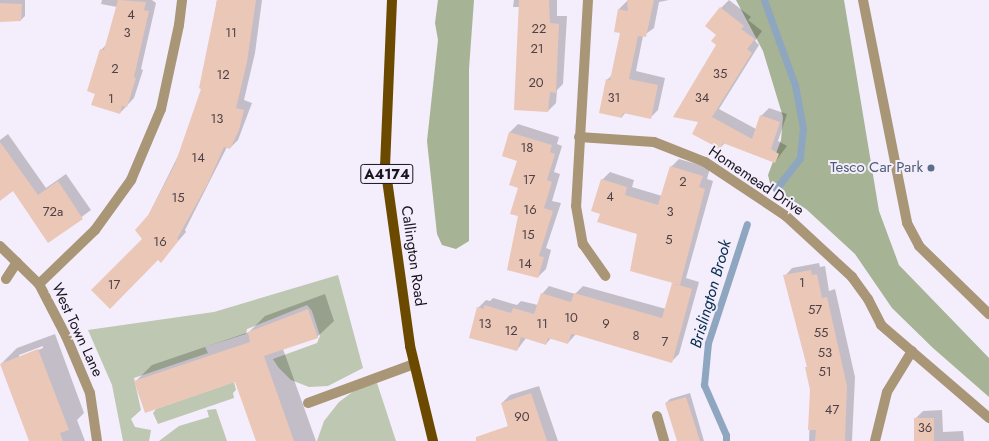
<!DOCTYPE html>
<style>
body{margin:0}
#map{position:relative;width:989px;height:441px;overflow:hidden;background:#f4edfb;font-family:Jost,sans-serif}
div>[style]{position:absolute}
.green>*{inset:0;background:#bdc7b1}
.forest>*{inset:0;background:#a6b394}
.shadow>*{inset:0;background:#0003}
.stream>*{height:7px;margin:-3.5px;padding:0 3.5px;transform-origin:3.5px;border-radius:3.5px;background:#8ea6c0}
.building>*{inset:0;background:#ebc7b8;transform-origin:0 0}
.minor>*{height:10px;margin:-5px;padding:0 5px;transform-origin:5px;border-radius:5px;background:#a89677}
.major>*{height:10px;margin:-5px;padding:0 5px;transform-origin:5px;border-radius:5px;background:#6b4a00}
.dots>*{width:11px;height:11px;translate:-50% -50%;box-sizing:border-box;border:2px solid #f4edfb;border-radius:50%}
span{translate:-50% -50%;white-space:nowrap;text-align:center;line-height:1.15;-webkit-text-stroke:4px #f4edfb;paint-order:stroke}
.number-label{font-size:13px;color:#4e4145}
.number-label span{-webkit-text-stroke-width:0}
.shield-label span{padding:1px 3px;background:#f4edfb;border:1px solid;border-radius:3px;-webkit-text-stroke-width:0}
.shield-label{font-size:14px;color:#1a141f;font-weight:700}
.service-label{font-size:15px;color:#4e5e75}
.right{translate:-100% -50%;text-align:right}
.street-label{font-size:15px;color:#1a141f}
.water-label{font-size:16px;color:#042c4f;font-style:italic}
</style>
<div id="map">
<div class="green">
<div style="clip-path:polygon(338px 275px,363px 368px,328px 386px,309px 387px,291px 380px,278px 367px,273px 359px,317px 343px,320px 336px,312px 311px,307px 305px,247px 329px,246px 334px,205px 347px,208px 353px,134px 378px,141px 410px,131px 419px,135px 427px,151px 430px,149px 441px,123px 441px,112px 385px,88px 330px,214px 312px)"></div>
<div style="clip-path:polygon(234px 382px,236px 390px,233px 393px,234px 398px,158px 424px,153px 413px,156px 409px)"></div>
<div style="clip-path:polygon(377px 383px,396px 441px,317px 441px,324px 421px,339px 402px,358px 388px)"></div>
<div style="clip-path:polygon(216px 409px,227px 441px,159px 441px,179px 426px,209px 417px,207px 410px)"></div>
</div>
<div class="forest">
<div style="clip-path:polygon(438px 0,474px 0,469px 69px,469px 241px,456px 249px,442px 245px,437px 234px,427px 141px,438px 40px,435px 23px)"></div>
<div style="clip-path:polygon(736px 0,844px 0,879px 211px,899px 265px,989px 358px,989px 397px,933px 348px,892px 308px,855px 254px,806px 209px,771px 187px,768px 175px,781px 140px,783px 117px,763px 51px)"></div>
</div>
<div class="shadow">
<div style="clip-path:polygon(0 0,25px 0,25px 16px,21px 20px,0 21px)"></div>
<div style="clip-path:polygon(102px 0,152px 0,156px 3px,141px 69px,143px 70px,134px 98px,120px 113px,101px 50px,107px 44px,117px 7px,101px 4px)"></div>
<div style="clip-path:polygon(217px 0,262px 0,255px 53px,244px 100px,252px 103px,238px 140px,230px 148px,227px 147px,185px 230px,186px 232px,161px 261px,143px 240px,149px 214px,187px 138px,203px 88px)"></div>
<div style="clip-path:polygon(514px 0,557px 0,557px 16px,567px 16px,563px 84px,557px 90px,556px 103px,548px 111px,520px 7px,513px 7px)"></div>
<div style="clip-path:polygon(628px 0,669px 0,659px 2px,654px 28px,643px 36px,636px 71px,665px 78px,658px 110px,650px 118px,626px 112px,622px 117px,607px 80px,613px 74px,621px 32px,615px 31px,619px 9px)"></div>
<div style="clip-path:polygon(729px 0,751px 17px,748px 20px,762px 31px,755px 41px,759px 45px,719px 109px,756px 129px,761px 116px,769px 108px,787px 114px,778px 141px,787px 146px,775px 162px,725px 143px,720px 148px,699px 122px,718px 45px,721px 8px)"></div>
<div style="clip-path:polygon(518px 124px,559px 137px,557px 144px,562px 146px,554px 172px,560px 174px,552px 201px,561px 203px,546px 248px,551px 250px,546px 269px,538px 277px,519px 216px,518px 160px,503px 156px,510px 132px)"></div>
<div style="clip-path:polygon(8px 134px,46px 188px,66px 174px,91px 210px,48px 242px,13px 190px,0 194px,0 140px)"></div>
<div style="clip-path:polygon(679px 159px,710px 168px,707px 179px,713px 181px,686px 278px,699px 282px,679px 354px,672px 361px,576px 334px,568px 343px,551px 338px,546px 344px,526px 338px,517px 350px,478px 308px,486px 300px,490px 301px,493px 298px,517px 305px,521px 301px,538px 305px,542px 294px,549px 286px,575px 294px,583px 286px,666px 309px,674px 283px,638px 233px,601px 213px,602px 180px,610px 172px,634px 180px,632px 187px,662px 196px,671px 167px)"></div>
<div style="clip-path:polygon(819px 263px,820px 267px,825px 266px,829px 291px,835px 289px,855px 377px,852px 441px,809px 441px,811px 390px,806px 368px,808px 366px,785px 276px,792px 268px)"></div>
<div style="clip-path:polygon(325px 294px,334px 321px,317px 337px,283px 349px,316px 441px,257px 441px,236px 381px,136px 381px,152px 365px,249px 332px,265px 316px)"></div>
<div style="clip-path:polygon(evenodd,55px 334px,84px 413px,77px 420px,85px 441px,30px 441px,1px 364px,17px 348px,55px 334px,43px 346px,43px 348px,19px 358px,19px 355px,43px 346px)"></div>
<div style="clip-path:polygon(539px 386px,558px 441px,512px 441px,502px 403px,510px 395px)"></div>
<div style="clip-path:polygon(690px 393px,704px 441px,678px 441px,666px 403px,670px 399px)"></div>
<div style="clip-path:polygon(942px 410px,943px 432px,963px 431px,964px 441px,916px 441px,915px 419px,923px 411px)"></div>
</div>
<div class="stream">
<div style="left:764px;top:0;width:90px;rotate:70deg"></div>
<div style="left:795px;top:85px;width:44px;rotate:79.5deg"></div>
<div style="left:803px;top:128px;width:30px;rotate:96deg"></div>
<div style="left:800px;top:158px;width:39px;rotate:128deg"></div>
<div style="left:726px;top:441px;width:6px;rotate:-90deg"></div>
<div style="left:726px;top:435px;width:55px;rotate:-113.7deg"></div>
<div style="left:704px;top:385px;width:42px;rotate:-84.6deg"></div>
<div style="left:708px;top:343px;width:125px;rotate:-71.9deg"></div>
</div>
<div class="building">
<div style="clip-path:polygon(118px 0,146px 2px,144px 10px,149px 11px,134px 77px,136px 78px,127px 107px,122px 106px,120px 114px,91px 105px,95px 94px,87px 91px,100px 49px,104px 50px)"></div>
<div style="clip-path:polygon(217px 0,256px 0,247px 62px,236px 108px,244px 110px,239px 130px,230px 149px,224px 147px,208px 183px,177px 239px,179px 240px,161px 263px,158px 260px,110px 309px,91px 290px,142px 239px,135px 230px,149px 214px,175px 164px,201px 89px,199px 88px)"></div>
<div style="clip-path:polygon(519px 0,549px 0,550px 23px,559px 24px,556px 93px,550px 92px,548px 112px,514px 110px)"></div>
<div style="clip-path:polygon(627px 0,654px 0,646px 37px,638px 36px,629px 79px,658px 85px,651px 119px,623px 113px,622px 118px,599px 113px,606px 79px,610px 80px,620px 33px,614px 32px,618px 9px,628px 11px)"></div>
<div style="clip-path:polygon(0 3px,22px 4px,21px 21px,0 22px)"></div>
<div style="clip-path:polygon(720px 7px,744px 26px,741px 29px,755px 39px,747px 49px,752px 53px,712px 117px,752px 139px,760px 115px,780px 122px,771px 149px,779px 154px,775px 163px,723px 143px,720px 149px,692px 134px,698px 122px,673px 117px,716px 45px,711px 41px,716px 35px,705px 26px)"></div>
<div style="clip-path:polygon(509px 132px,552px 145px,550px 152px,555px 154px,547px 180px,552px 182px,544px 208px,553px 211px,539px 256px,544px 257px,538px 278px,507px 270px,518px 216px,510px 214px,518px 188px,509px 185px,517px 161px,502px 156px)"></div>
<div style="clip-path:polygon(0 142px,38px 195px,58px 181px,83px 219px,48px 243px,13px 191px,0 201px)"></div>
<div style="clip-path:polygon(670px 166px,703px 176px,699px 187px,705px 189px,680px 285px,630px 271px,637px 234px,597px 222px,600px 214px,591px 211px,601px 179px,627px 187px,625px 195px,658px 205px)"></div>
<div style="clip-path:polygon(811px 270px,812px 275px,817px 274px,822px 298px,827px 297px,847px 386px,845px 441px,815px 441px,816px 430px,808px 430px,810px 390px,805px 367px,807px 367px,783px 275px)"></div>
<div style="clip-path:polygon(672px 283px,692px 289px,672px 363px,577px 335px,571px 334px,568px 344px,548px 338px,546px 345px,521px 337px,517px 351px,469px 338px,477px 307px,484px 309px,484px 305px,511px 313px,513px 308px,534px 314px,541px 293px,571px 302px,574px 293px,662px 318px)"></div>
<div style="clip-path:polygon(308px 309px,318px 338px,264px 356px,294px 441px,256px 441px,235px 382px,145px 413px,134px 381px,250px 342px,248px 332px)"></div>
<div style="clip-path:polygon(38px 349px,69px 430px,60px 433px,63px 441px,29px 441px,0 364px)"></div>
<div style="clip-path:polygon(531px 393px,547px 441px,476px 441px,476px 437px,508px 426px,501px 403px)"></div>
<div style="clip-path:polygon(686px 397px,700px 441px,677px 441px,665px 403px)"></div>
<div style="left:914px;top:418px;width:20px;height:23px"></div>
</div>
<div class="minor">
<div style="left:588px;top:0;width:206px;rotate:93.3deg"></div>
<div style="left:576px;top:206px;width:39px;rotate:80deg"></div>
<div style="left:583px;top:244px;width:39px;rotate:55deg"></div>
<div style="left:863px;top:0;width:227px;rotate:78.8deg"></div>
<div style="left:907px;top:223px;width:26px;rotate:62deg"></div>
<div style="left:919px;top:246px;width:98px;rotate:44.2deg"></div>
<div style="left:579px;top:137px;width:75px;rotate:3.8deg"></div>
<div style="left:654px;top:142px;width:55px;rotate:21.4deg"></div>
<div style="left:705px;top:162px;width:97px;rotate:33.7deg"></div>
<div style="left:786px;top:216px;width:90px;rotate:42.7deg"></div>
<div style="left:852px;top:277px;width:27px;rotate:54deg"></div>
<div style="left:868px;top:299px;width:29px;rotate:63deg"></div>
<div style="left:881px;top:325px;width:143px;rotate:40.7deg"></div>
<div style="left:0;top:246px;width:54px;rotate:44.3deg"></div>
<div style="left:39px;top:284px;width:59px;rotate:62.6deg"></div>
<div style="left:66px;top:336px;width:62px;rotate:67.2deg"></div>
<div style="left:90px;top:393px;width:49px;rotate:81.7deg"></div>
<div style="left:6px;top:279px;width:20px;rotate:-57deg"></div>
<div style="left:39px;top:284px;width:78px;rotate:-44deg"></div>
<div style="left:95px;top:230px;width:62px;rotate:-54.2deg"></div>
<div style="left:131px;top:180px;width:77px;rotate:-67.1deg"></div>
<div style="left:161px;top:109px;width:86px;rotate:-77.9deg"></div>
<div style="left:179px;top:25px;width:25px;rotate:-83deg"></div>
<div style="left:308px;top:403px;width:113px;rotate:-20.2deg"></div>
<div style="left:657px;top:416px;width:26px;rotate:74deg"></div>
<div style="left:875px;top:441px;width:50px;rotate:-76.2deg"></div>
<div style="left:887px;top:392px;width:48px;rotate:-58.6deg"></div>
</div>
<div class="major">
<div style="left:392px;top:0;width:165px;rotate:92.4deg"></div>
<div style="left:385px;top:165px;width:183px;rotate:82.1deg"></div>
<div style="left:410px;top:346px;width:98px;rotate:76.4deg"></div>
</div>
<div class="dots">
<div style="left:931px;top:168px;background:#5c6f8a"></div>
</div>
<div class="number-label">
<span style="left:131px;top:15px">4</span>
<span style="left:539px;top:29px">22</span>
<span style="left:127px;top:33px">3</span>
<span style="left:231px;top:33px">11</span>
<span style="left:537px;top:49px">21</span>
<span style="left:115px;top:69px">2</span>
<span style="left:720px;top:74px">35</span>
<span style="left:223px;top:75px">12</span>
<span style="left:536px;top:83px">20</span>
<span style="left:614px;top:98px">31</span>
<span style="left:702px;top:98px">34</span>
<span style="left:111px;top:99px">1</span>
<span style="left:217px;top:119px">13</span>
<span style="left:527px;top:148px">18</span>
<span style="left:198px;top:158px">14</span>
<span style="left:529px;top:180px">17</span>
<span style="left:683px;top:182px">2</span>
<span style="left:610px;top:197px">4</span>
<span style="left:178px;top:198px">15</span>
<span style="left:530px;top:210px">16</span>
<span style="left:53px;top:212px">72a</span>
<span style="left:670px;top:212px">3</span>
<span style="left:528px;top:235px">15</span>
<span style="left:669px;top:240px">5</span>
<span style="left:160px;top:242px">16</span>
<span style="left:525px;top:264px">14</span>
<span style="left:802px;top:283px">1</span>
<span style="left:114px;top:285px">17</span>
<span style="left:815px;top:310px">57</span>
<span style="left:571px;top:318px">10</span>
<span style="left:485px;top:324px">13</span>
<span style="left:542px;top:324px">11</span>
<span style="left:606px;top:324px">9</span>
<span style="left:511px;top:331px">12</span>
<span style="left:821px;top:333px">55</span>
<span style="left:636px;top:336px">8</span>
<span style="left:665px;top:342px">7</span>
<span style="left:825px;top:353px">53</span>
<span style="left:825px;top:372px">51</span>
<span style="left:832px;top:410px">47</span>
<span style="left:522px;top:417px">90</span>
<span style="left:925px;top:428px">36</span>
</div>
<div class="shield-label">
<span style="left:387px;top:174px">A4174</span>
</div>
<div class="service-label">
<span class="right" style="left:923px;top:168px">Tesco Car Park</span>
</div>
<div class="street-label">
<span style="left:756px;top:181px;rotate:34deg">Homemead Drive</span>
<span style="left:413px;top:256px;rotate:82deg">Callington Road</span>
<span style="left:77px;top:330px;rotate:65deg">West Town Lane</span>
</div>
<div class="water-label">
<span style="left:711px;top:294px;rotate:-74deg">Brislington Brook</span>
</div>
</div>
